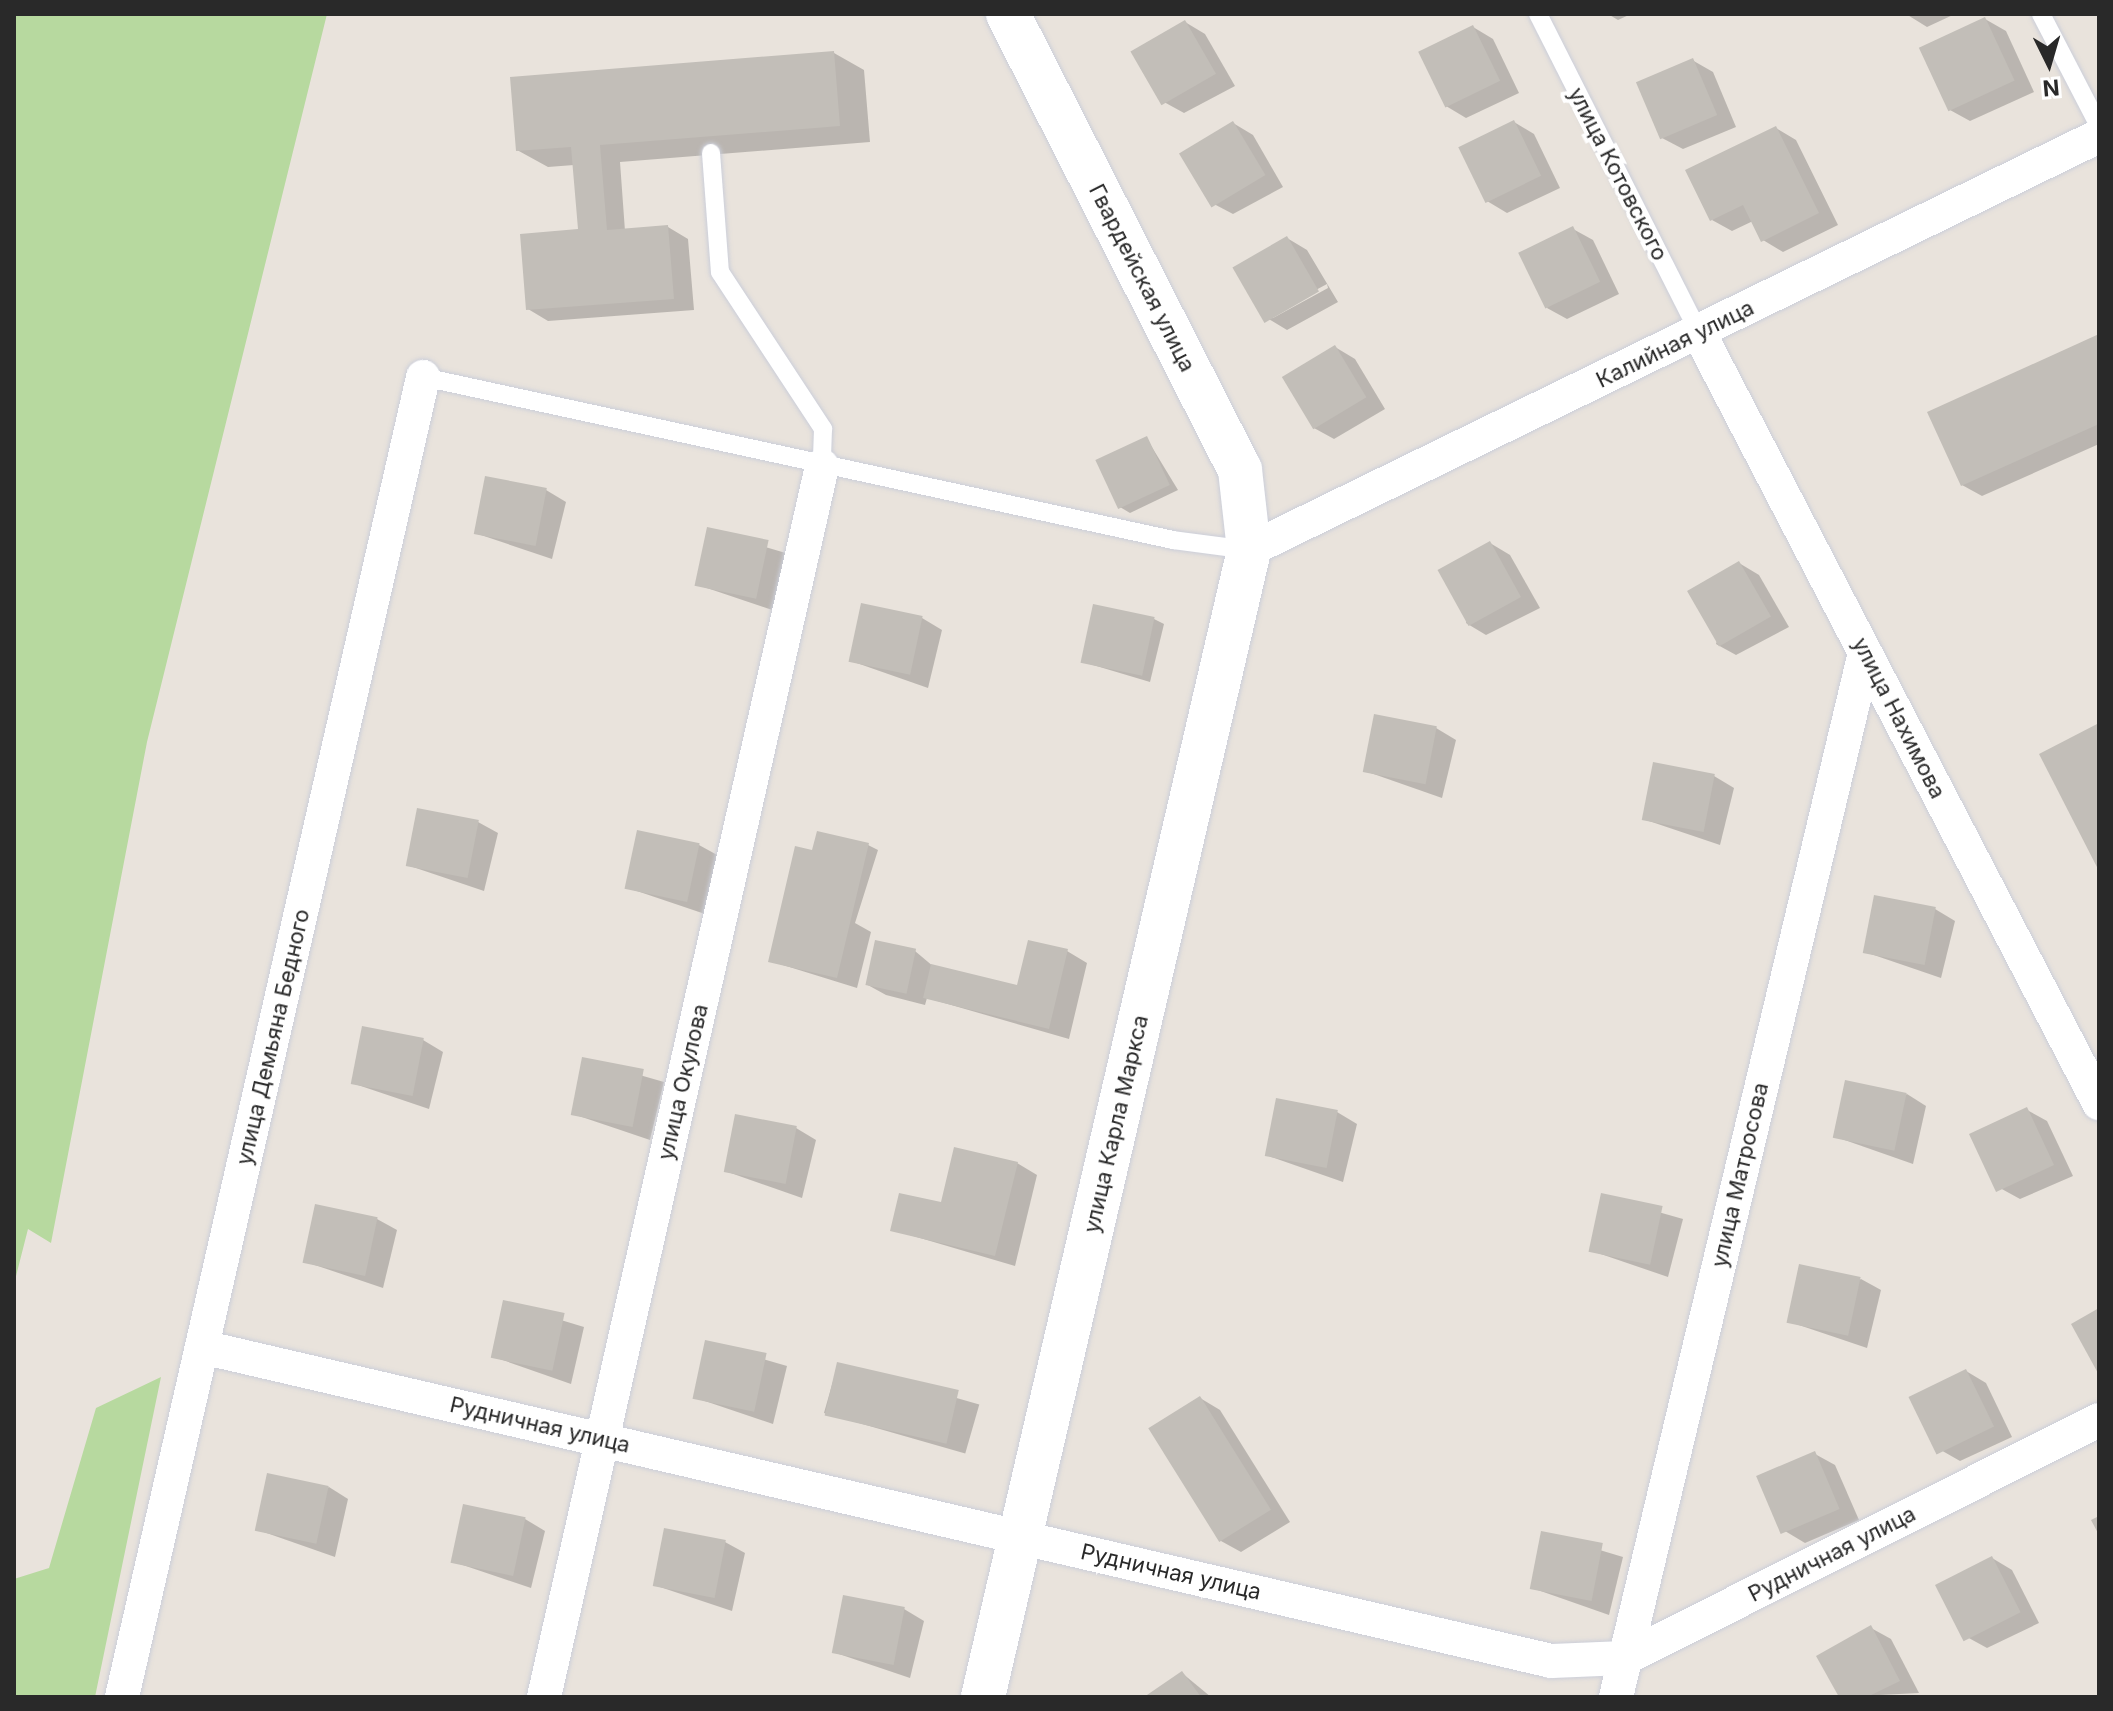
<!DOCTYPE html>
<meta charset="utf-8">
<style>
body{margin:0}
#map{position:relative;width:2113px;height:1711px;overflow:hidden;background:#e9e3dc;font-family:Inter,sans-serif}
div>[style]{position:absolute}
.green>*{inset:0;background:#b7d99f}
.shadow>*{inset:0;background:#0003;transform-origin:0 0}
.building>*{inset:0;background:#c2beb8;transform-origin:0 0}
.roads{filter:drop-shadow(0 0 2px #cbced9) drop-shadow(0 0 2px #cbced9)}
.service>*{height:18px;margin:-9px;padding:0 9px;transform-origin:9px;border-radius:9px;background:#fff}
.minor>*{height:34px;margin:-17px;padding:0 17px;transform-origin:17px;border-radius:17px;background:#fff}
.secondary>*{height:44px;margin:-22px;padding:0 22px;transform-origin:22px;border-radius:22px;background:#fff}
span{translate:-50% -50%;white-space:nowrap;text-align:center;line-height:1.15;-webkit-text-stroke:8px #fff;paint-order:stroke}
.street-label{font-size:22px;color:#292929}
.frame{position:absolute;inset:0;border:16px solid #292929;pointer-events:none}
.north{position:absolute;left:2009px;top:24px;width:80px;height:80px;-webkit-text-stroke:6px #fff;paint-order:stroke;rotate:175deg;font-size:22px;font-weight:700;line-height:32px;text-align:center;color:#292929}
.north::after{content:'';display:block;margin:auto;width:28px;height:36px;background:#292929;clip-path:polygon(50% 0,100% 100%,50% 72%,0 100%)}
</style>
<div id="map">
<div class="green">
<div style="clip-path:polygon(14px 14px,327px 14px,147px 742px,51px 1243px,28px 1229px,14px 1284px)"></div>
<div style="clip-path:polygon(161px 1377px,95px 1697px,14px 1697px,14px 1579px,49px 1568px,96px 1408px)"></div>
</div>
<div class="shadow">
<div style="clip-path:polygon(1608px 14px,1631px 14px,1618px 20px)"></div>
<div style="clip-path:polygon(1906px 14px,1955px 14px,1927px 27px)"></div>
<div style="clip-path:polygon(1985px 19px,2006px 31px,2034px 92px,1970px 121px,1950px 110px)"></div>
<div style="clip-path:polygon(1185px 22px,1205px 34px,1235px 86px,1184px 113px,1164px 102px)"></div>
<div style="clip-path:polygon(1473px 27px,1493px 39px,1519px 93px,1466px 118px,1446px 106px)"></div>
<div style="clip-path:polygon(834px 53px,864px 70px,870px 142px,620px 162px,625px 231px,668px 227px,688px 239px,694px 310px,548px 321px,528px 309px,580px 231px,574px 165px,548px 167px,517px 150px)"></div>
<div style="clip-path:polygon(1692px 60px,1713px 72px,1736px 127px,1683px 149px,1662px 138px)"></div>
<div style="clip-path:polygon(1514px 122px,1534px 134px,1560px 188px,1507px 213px,1487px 201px)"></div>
<div style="clip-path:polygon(1233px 123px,1253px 135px,1283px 187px,1233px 214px,1212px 203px)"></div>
<div style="clip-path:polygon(1776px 128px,1796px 140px,1838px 225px,1783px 252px,1763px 240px,1753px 221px,1732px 231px,1712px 220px)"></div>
<div style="clip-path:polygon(1573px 229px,1593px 240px,1619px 294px,1567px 319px,1547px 308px)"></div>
<div style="clip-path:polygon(evenodd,1287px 238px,1307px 250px,1338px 302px,1287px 330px,1267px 318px,1287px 238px,1327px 284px,1328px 288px,1273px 318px,1273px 313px,1327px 284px)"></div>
<div style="clip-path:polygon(2099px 336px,2099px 444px,1982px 496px,1962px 485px)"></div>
<div style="clip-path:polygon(1335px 347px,1355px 359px,1385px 409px,1334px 439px,1314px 428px,1284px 377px)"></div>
<div style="clip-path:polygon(1147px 439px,1178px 490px,1130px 513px,1120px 507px)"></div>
<div style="clip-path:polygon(546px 490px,566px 502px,552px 559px,475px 533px)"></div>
<div style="clip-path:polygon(709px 530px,789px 554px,775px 611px,698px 585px)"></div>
<div style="clip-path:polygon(1490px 543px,1510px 555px,1540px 608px,1486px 635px,1466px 623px)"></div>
<div style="clip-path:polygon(1739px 563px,1759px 575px,1789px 627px,1736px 655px,1716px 644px)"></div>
<div style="clip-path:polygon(922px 618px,942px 630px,928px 688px,851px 661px)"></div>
<div style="clip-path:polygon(1154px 619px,1164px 624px,1150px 682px,1083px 662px)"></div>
<div style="clip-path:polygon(1436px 728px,1456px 740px,1442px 798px,1365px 771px)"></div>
<div style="clip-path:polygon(1714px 776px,1734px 788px,1720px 845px,1643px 819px)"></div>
<div style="clip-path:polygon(478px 822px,498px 833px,484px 891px,407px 865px)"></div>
<div style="clip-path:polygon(699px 845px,719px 856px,705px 914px,628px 888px)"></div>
<div style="clip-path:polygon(868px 845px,878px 850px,855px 923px,871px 932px,857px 988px,770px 961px,822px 854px)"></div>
<div style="clip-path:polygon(1935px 909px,1955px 921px,1941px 978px,1865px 952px)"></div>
<div style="clip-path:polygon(915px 951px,934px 967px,1019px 987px,1067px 951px,1087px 963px,1069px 1039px,927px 998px,925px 1005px,886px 995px,866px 984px)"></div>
<div style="clip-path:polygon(423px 1040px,443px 1052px,429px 1109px,352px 1083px)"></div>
<div style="clip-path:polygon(584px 1059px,664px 1082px,650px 1140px,573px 1114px)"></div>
<div style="clip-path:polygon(1907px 1094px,1926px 1106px,1913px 1164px,1836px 1137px)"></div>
<div style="clip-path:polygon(2027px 1110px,2047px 1121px,2073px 1176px,2020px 1199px,2000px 1188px)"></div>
<div style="clip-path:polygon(1337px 1112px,1357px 1124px,1343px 1182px,1266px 1155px)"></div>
<div style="clip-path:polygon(796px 1128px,816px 1140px,802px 1198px,725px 1171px)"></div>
<div style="clip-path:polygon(1017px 1163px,1037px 1175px,1015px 1266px,893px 1230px)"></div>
<div style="clip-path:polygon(1602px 1196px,1683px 1219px,1668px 1277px,1592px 1251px)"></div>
<div style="clip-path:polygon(377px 1219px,397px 1230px,383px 1288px,306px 1262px)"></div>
<div style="clip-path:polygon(1861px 1279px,1881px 1290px,1867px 1348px,1790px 1322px)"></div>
<div style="clip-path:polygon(505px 1303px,584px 1327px,571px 1384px,494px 1357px)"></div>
<div style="clip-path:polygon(707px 1343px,787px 1366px,773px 1424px,696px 1398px)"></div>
<div style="left:838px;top:1364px;width:147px;height:51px;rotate:16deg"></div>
<div style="clip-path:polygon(1966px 1371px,1986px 1383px,2012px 1437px,1960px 1461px,1939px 1449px)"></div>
<div style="clip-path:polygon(1200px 1398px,1220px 1410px,1290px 1522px,1241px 1552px,1221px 1541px)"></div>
<div style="clip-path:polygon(1815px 1454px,1835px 1465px,1859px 1520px,1805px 1543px,1785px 1531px)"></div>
<div style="clip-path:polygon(329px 1487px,348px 1499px,335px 1557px,258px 1530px)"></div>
<div style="clip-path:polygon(525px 1519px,545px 1531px,531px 1588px,454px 1562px)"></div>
<div style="clip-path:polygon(1543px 1533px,1623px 1557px,1609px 1615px,1532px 1588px)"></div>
<div style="clip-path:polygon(725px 1542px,745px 1553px,732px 1611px,654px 1585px)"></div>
<div style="clip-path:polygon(1992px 1558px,2012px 1570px,2039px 1623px,1987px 1648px,1967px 1637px)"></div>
<div style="clip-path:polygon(904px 1609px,924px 1621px,910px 1678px,833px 1652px)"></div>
<div style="clip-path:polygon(1871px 1628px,1891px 1639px,1919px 1693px,1841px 1697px)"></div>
<div style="clip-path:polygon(1182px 1673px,1211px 1697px,1148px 1697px)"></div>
</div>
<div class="building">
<div style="left:1985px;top:17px;width:70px;height:73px;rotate:65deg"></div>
<div style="left:1185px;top:20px;width:62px;height:63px;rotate:60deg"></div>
<div style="left:1473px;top:25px;width:62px;height:61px;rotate:64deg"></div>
<div style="clip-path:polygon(834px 51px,840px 126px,600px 145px,607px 230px,668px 225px,674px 299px,526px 310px,520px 234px,578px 229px,571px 147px,516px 151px,510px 77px)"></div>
<div style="left:1693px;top:58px;width:62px;height:62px;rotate:67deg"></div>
<div style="left:1514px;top:120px;width:62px;height:62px;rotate:64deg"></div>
<div style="left:1233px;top:121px;width:63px;height:63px;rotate:59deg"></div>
<div style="clip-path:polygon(1776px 126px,1819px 213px,1761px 242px,1743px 205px,1710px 221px,1685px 170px)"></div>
<div style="left:1573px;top:226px;width:62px;height:61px;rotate:64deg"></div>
<div style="left:1287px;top:236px;width:64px;height:63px;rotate:60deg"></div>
<div style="clip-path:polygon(2099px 334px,2099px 424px,1961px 486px,1927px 412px)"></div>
<div style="left:1335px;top:345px;width:61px;height:62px;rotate:59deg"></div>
<div style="left:1147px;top:436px;width:54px;height:57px;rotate:65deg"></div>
<div style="left:485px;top:476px;width:63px;height:59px;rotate:11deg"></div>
<div style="left:707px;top:527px;width:63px;height:60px;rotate:12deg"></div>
<div style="left:1490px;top:541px;width:64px;height:60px;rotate:61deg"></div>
<div style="left:1739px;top:561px;width:64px;height:60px;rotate:60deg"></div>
<div style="left:861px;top:603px;width:63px;height:60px;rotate:12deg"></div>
<div style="left:1093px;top:604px;width:63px;height:60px;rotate:12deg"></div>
<div style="left:1374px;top:714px;width:64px;height:59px;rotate:11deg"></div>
<div style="clip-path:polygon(2099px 723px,2099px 871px,2039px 754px)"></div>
<div style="left:1653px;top:762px;width:63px;height:59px;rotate:11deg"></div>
<div style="left:417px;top:808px;width:63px;height:59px;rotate:11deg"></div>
<div style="left:637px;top:830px;width:64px;height:60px;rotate:12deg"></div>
<div style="clip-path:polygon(817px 831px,869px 843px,837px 978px,768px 962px,795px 846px,812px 850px)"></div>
<div style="left:1874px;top:895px;width:63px;height:59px;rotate:11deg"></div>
<div style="left:875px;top:940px;width:42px;height:46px;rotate:12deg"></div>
<div style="clip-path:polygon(1028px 940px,1068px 949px,1049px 1029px,923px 998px,931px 964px,1017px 985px)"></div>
<div style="left:362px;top:1026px;width:63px;height:59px;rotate:11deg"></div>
<div style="left:582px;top:1057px;width:63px;height:59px;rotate:11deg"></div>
<div style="left:1845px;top:1080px;width:63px;height:59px;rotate:12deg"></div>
<div style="left:1276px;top:1098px;width:63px;height:59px;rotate:11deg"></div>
<div style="left:2027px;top:1107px;width:64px;height:64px;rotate:65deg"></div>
<div style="left:735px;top:1114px;width:63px;height:59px;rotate:11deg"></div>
<div style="clip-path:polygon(954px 1147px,1018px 1162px,995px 1256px,890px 1231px,899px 1193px,941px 1202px)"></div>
<div style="left:1601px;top:1193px;width:63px;height:60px;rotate:12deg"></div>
<div style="left:315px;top:1204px;width:64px;height:60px;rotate:12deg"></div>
<div style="left:1799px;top:1264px;width:63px;height:60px;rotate:12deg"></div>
<div style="left:503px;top:1300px;width:63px;height:59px;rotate:12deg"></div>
<div style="clip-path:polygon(2099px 1308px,2099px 1375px,2071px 1324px)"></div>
<div style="left:705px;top:1340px;width:63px;height:60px;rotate:12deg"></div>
<div style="left:837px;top:1362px;width:125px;height:55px;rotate:13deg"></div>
<div style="left:1966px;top:1369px;width:64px;height:64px;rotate:64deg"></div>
<div style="left:1200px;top:1396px;width:134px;height:61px;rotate:58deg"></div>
<div style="left:1815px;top:1451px;width:63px;height:64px;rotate:67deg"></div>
<div style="left:267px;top:1473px;width:63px;height:59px;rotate:12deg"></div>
<div style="left:463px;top:1504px;width:64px;height:60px;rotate:12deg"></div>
<div style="clip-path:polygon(2099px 1516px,2099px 1535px,2091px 1520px)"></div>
<div style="left:664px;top:1528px;width:63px;height:59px;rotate:11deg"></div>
<div style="left:1541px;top:1531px;width:63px;height:59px;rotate:11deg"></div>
<div style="left:1992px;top:1556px;width:63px;height:64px;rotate:63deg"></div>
<div style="left:843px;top:1595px;width:63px;height:59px;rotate:11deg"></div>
<div style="clip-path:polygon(1871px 1625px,1900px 1681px,1867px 1697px,1839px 1697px,1816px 1656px)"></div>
<div style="clip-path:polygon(1182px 1671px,1201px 1697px,1144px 1697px)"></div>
</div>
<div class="roads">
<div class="service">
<div style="left:1538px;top:14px;width:357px;rotate:63.2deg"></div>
<div style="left:2041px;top:14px;width:126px;rotate:62.6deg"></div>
<div style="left:711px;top:153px;width:119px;rotate:85.7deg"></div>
<div style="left:720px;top:272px;width:188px;rotate:56.7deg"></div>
<div style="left:823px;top:429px;width:37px;rotate:92deg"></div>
<div style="left:423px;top:377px;width:768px;rotate:12.26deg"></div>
<div style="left:1173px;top:540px;width:77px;rotate:7.5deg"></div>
</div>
<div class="minor">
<div style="left:1699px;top:333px;width:868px;rotate:62.55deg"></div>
<div style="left:1249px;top:550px;width:945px;rotate:-25.97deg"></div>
<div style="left:202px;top:1347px;width:1385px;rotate:13.1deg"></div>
<div style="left:1551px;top:1661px;width:74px;rotate:-2.3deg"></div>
<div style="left:1625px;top:1658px;width:530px;rotate:-26.66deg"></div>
<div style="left:122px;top:1697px;width:1354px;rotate:-77.15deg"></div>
<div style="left:544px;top:1697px;width:1262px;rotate:-77.27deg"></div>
<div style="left:1616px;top:1697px;width:1073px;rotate:-76.59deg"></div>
</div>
<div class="secondary">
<div style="left:983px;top:1697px;width:1177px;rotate:-76.94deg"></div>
<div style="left:1249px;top:550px;width:81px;rotate:-96.4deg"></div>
<div style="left:1240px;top:470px;width:512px;rotate:-116.97deg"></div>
</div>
</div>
<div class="street-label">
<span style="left:1618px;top:174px;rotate:63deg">улица Котовского</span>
<span style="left:1142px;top:278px;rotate:63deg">Гвардейская улица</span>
<span style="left:1675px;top:344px;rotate:-26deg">Калийная улица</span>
<span style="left:1899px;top:718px;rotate:63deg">улица Нахимова</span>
<span style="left:273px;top:1037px;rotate:-77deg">улица Демьяна Бедного</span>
<span style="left:683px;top:1082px;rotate:-77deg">улица Окулова</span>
<span style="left:1116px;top:1124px;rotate:-77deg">улица Карла Маркса</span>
<span style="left:1740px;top:1175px;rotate:-77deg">улица Матросова</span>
<span style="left:540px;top:1425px;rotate:13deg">Рудничная улица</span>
<span style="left:1832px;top:1554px;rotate:-27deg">Рудничная улица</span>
<span style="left:1171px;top:1572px;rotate:13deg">Рудничная улица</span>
</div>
<div class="frame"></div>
<div class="north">N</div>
</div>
